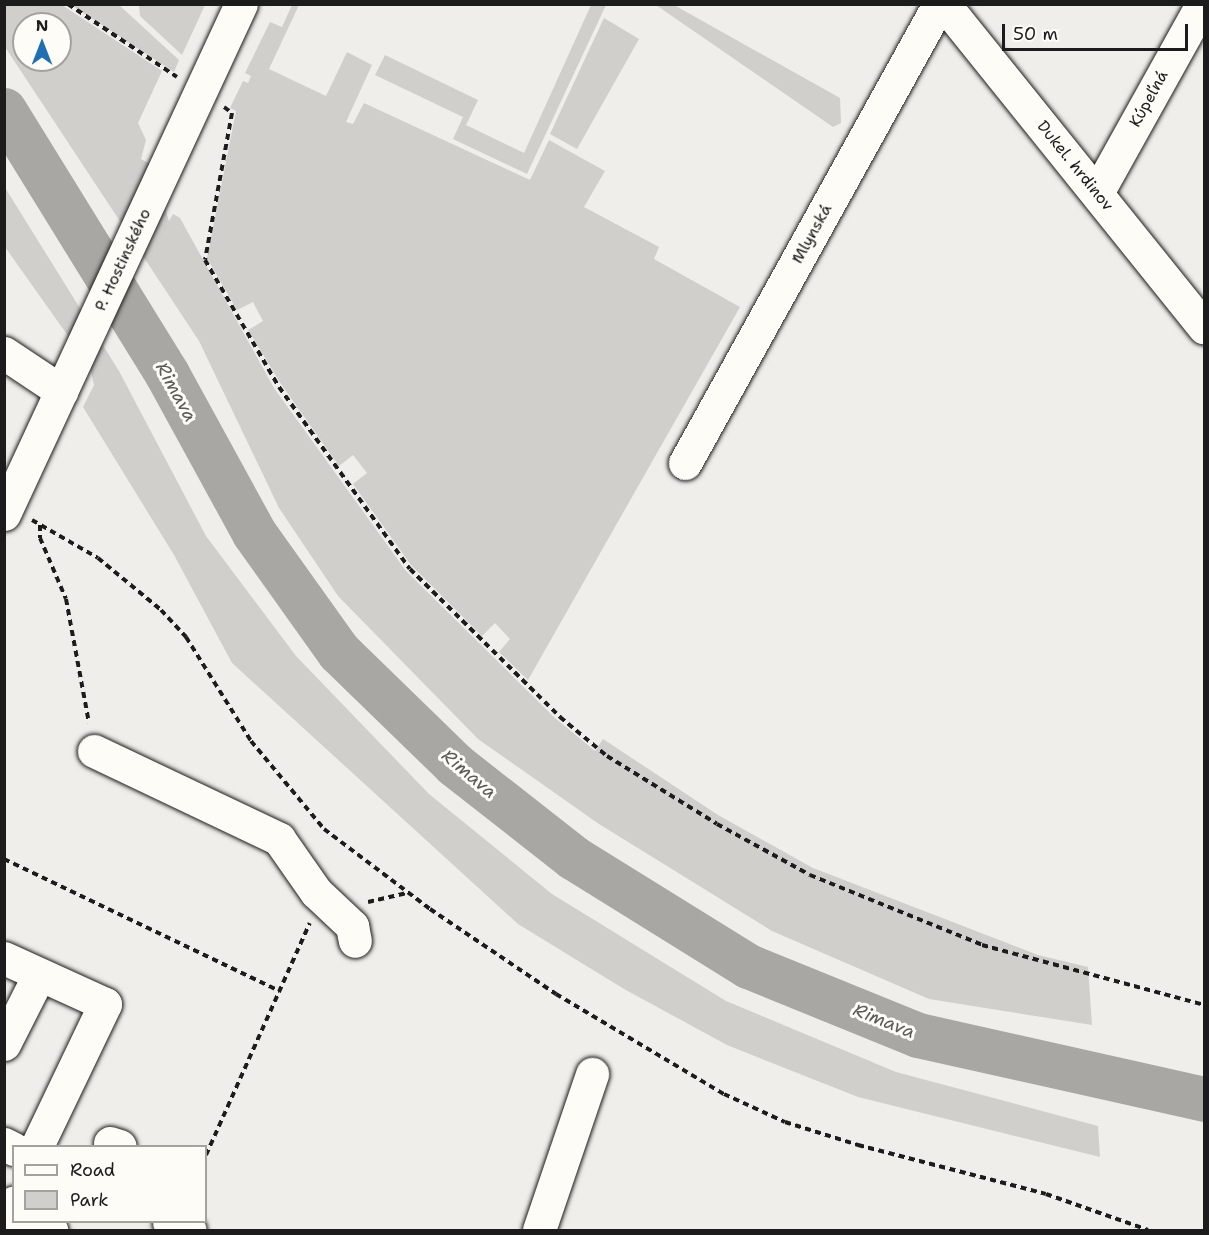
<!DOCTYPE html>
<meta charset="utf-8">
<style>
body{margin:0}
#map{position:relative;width:1209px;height:1235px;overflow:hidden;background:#f0eeea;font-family:"Shantell Sans",sans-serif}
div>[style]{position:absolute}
.green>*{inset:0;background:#d0cfcc}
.river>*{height:45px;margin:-22.5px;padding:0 22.5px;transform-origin:22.5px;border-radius:22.5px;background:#a8a7a3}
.path>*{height:4px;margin-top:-2px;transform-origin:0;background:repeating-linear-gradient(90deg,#1c1c1c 0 6px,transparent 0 10.5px)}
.roads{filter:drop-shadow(0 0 2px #1c1c1c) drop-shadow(0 0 2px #1c1c1c)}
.minor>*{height:33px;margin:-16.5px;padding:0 16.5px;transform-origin:16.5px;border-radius:16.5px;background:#fdfcf7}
span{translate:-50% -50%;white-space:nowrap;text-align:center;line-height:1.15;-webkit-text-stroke:6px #fdfcf7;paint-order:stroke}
.street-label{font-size:16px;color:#1c1c1c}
.water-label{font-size:18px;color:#5b5b59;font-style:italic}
.frame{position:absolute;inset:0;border:6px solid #1c1c1c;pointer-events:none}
.legend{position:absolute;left:12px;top:1145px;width:195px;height:78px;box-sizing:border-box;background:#fdfcf7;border:2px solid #a3a29f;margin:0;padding:8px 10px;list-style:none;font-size:18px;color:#1c1c1c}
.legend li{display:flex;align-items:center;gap:12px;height:30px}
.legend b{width:30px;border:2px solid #a3a29f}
.north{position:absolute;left:12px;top:12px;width:60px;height:60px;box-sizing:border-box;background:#fdfcf7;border:2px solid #a3a29f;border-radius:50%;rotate:0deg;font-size:16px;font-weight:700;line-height:24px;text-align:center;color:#1c1c1c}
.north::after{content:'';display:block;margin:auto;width:21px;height:27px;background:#1f6fb2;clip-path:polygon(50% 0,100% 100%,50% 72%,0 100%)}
.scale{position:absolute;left:1002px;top:24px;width:186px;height:27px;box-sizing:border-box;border:3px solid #1c1c1c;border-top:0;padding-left:8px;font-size:18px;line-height:21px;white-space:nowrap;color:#1c1c1c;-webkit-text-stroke:4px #fdfcf7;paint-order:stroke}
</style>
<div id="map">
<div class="green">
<div style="clip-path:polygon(evenodd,4px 5px,62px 5px,162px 71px,138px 123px,146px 140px,141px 159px,150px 164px,169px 221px,173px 214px,180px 218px,274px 388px,406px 571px,555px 718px,595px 751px,603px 739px,718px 815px,813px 868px,1038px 955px,1088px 967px,1092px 1025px,929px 999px,772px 931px,599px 824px,478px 739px,338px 596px,279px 508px,199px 341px,5px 47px,4px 5px,24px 24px,60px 24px,60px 60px,24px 60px,24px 24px)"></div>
<div style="clip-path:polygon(71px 5px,119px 5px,179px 60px,174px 72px)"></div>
<div style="clip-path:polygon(139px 5px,139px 4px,205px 5px,182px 55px,140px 16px)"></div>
<div style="clip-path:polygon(292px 5px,299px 5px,269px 69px,326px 96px,347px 52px,372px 65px,346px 122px,353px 124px,364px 103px,530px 180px,549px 140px,605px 171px,584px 207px,659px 247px,654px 259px,740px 307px,528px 680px,499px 652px,510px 639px,495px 623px,482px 636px,411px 565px,353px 484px,367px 473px,353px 455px,339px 466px,281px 384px,248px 330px,263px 321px,253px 302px,237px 310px,207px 258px,236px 111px,230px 108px,243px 81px,248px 83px,251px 76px,245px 73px,270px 22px,282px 27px)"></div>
<div style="clip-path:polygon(591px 5px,606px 5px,527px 174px,453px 139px,463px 117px,375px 75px,385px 55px,478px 100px,466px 125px,524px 153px)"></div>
<div style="clip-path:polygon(656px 5px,674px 5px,840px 98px,841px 123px,833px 127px)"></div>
<div style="clip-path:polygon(604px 18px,639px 39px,577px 149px,550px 134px)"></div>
<div style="clip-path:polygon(4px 186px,119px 371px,206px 536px,296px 656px,429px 794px,552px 894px,726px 1001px,896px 1072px,1098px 1126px,1100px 1157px,858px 1097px,727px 1045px,624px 989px,518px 924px,232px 663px,174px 555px,83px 407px,94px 385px,90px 367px,5px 247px)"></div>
</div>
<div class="river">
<div style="left:4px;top:110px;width:310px;rotate:58.3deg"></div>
<div style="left:167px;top:374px;width:181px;rotate:61.3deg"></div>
<div style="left:254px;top:533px;width:146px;rotate:54.5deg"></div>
<div style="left:339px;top:652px;width:161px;rotate:44.2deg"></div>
<div style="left:454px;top:764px;width:152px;rotate:38.1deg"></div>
<div style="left:574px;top:858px;width:205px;rotate:31.8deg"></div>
<div style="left:748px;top:966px;width:183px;rotate:22.1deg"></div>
<div style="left:918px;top:1035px;width:293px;rotate:12.6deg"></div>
</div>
<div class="path">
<div style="left:68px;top:4px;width:131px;rotate:33.8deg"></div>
<div style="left:224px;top:107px;width:10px;rotate:37deg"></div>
<div style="left:232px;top:113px;width:149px;rotate:100.4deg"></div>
<div style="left:205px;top:260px;width:147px;rotate:59.8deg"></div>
<div style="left:279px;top:387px;width:224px;rotate:54.3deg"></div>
<div style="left:410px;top:569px;width:211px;rotate:44.6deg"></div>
<div style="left:560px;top:717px;width:61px;rotate:39.7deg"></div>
<div style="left:607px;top:756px;width:129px;rotate:31.7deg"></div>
<div style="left:717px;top:824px;width:106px;rotate:28.7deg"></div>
<div style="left:810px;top:875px;width:186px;rotate:22.1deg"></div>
<div style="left:982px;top:945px;width:230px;rotate:15.1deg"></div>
<div style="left:32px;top:520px;width:76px;rotate:29.9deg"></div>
<div style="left:98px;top:558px;width:82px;rotate:39.5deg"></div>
<div style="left:161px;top:610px;width:37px;rotate:47deg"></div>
<div style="left:186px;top:637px;width:123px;rotate:58deg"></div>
<div style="left:251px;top:741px;width:114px;rotate:50.3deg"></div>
<div style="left:324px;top:829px;width:133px;rotate:37deg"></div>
<div style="left:430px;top:909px;width:152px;rotate:34deg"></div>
<div style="left:556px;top:994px;width:196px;rotate:30.8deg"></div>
<div style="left:724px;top:1094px;width:67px;rotate:24.7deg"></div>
<div style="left:785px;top:1122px;width:77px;rotate:17.5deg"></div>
<div style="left:858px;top:1145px;width:194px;rotate:14.6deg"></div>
<div style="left:1046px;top:1194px;width:108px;rotate:19.4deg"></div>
<div style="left:40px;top:525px;width:13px;rotate:90deg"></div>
<div style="left:40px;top:538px;width:66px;rotate:66.9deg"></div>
<div style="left:66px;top:599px;width:126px;rotate:79.5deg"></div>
<div style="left:4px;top:859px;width:306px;rotate:25.6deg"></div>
<div style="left:368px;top:902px;width:40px;rotate:-13deg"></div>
<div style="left:206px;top:1155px;width:254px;rotate:-65.9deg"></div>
</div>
<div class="roads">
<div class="minor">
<div style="left:944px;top:4px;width:415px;rotate:51.2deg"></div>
<div style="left:1097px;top:193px;width:216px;rotate:-60.9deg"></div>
<div style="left:4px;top:353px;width:69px;rotate:33.7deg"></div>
<div style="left:685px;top:463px;width:525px;rotate:-61.04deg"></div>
<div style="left:4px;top:514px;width:562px;rotate:-65.08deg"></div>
<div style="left:94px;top:751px;width:205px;rotate:25.4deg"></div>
<div style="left:279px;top:839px;width:65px;rotate:55.1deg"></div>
<div style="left:316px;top:892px;width:50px;rotate:43.4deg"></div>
<div style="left:352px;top:926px;width:15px;rotate:79deg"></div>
<div style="left:4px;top:958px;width:111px;rotate:24.5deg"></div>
<div style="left:105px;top:1004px;width:157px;rotate:115.6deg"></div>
<div style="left:4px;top:1044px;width:77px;rotate:-63.1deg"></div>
<div style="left:110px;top:1143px;width:10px;rotate:17deg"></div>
<div style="left:4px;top:1144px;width:11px;rotate:27deg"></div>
<div style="left:4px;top:1222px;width:22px;rotate:-63deg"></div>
<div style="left:32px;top:1222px;width:21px;rotate:23deg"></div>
<div style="left:169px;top:1222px;width:22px;rotate:21deg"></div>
<div style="left:539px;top:1230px;width:165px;rotate:-71.2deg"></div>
</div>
</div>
<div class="street-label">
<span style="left:1149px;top:99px;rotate:-61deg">Kúpeľná</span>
<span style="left:1075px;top:166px;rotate:51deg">Dukel. hrdinov</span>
<span style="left:812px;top:234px;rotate:-61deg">Mlynská</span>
<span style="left:123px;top:260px;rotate:-65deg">P. Hostinského</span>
</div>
<div class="water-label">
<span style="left:176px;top:392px;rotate:61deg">Rimava</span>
<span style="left:469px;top:774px;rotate:40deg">Rimava</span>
<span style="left:884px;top:1021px;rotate:22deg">Rimava</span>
</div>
<div class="frame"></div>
<ul class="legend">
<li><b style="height:8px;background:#fdfcf7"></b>Road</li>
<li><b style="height:16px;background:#d0cfcc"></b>Park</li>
</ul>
<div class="north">N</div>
<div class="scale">50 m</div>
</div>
